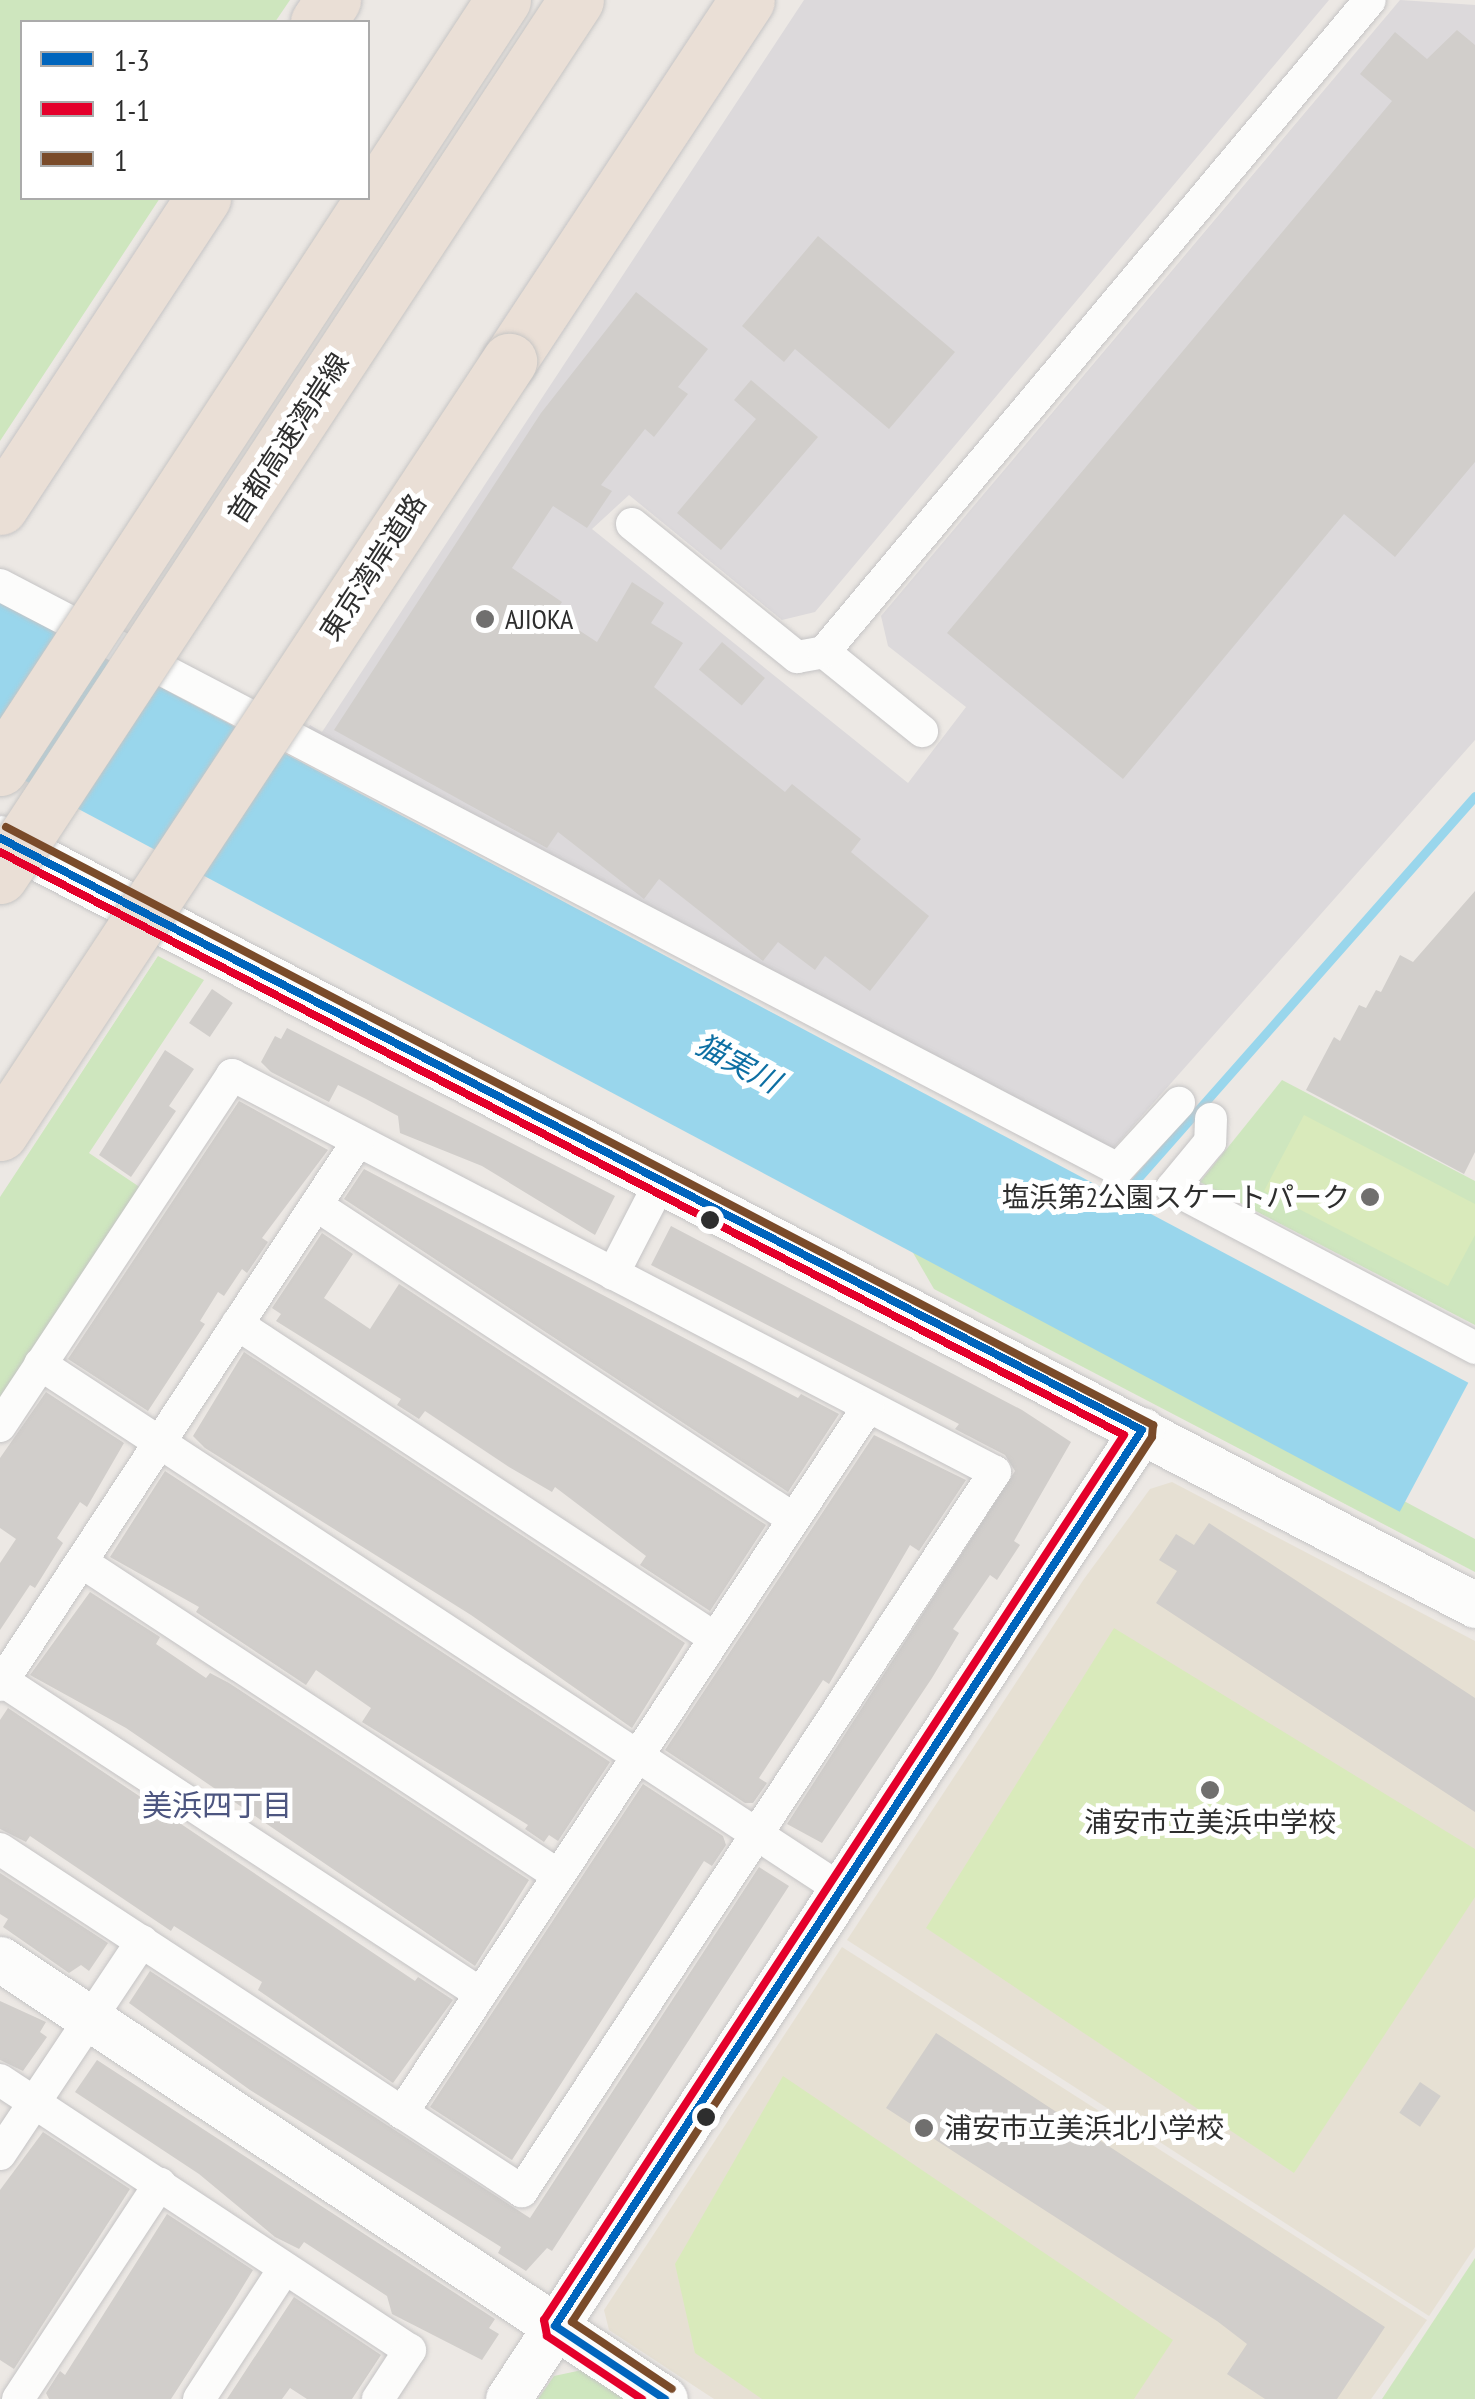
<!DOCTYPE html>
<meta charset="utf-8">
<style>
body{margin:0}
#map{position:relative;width:1475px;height:2399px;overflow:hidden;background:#ece8e4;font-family:"PT Sans Narrow","Noto Sans JP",sans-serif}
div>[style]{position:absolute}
.industrial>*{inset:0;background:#dcd9db}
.education>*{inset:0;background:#e6e0d3}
.green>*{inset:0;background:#cee6be}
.pitch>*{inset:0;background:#d9eabb}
.water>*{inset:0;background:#99d6ec;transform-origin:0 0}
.stream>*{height:9px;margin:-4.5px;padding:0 4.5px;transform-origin:4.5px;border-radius:4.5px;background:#99d6ec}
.building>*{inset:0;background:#d1cecb;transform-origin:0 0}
.roads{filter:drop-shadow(0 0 2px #c5c4c5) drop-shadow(0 0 2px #c5c4c5)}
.street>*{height:32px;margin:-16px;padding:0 16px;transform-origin:16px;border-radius:16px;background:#fcfcfb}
.secondary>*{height:45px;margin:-22.5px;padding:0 22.5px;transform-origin:22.5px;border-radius:22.5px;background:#fcfcfb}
.highway>*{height:55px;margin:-27.5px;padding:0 27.5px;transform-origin:27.5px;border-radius:27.5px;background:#eadfd6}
.bridges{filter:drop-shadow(0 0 2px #c6c5c4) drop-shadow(0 0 2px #c6c5c4)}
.highway-bridge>*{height:55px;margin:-27.5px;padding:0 27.5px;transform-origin:27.5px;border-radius:27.5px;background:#eadfd6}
.bus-1>*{height:8px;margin:-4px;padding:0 4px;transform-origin:4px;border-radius:4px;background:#0065bd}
.bus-2>*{height:8px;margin:-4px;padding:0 4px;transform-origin:4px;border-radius:4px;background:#e4002b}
.bus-3>*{height:8px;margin:-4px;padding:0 4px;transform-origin:4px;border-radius:4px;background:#7a4b2a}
.dots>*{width:28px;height:28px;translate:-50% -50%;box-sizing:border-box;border:5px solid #fff;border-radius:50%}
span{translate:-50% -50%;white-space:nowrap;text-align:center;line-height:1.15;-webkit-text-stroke:10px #fff;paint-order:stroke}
.street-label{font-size:28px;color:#2e2e2e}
.poi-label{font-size:28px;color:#2e2e2e}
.left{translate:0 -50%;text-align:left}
.right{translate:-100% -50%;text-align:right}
.water-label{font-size:30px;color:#0d6fa3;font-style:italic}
.neighbourhood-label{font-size:30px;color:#4d5680}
.legend{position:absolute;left:20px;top:20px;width:350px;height:180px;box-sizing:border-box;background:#fff;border:2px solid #ababab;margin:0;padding:12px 18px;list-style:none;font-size:30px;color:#2e2e2e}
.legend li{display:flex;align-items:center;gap:20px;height:50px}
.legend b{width:50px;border:2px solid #ababab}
</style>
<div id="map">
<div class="industrial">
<div style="clip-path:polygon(804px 0,1329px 0,815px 612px,782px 620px,629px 495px,592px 529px,908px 783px,966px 707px,888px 646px,881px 616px,1400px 0,1475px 5px,1475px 740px,1110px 1152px,306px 732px,310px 725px,322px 732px)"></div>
</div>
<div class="education">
<div style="clip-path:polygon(1172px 1482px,1475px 1641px,1475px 2247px,1429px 2316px,847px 1940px,1084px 1579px,1150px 1489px)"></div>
<div style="clip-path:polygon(842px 1947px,1427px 2320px,1371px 2399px,714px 2399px,609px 2330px,604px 2310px)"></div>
</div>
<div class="green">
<div style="clip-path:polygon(0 0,290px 0,275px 22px,22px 22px,22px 198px,160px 198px,0 441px)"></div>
<div style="clip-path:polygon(158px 956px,204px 980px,89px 1153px,144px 1190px,0 1406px,0 1197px)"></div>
<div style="clip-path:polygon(1282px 1080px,1475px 1181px,1475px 1325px,1200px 1182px)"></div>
<div style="clip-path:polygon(901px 1232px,1475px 1539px,1475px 1572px,934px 1289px)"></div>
<div style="clip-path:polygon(1475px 2258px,1475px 2399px,1382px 2399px)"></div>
<div style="clip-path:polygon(582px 2370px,627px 2399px,538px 2399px,554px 2376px)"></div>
</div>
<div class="pitch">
<div style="clip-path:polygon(1304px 1115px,1475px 1204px,1475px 1235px,1448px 1286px,1264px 1191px)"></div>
<div style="clip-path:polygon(1114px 1628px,1475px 1849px,1475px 1897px,1294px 2173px,926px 1928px)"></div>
<div style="clip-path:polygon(783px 2076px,1173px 2340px,1134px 2399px,762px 2399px,695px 2353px,675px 2264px)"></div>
</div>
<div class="water">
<div style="left:0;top:602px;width:1663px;height:146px;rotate:28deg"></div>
</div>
<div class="stream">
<div style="left:1123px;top:1195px;width:532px;rotate:-48.58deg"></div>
</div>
<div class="building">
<div style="clip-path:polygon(1457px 30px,1475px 45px,1475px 462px,1395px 557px,1344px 514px,1123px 779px,947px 633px,1392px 101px,1360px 74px,1395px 32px,1427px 59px)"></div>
<div style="clip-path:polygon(818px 236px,955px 352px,889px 429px,795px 349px,784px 362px,742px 326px)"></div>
<div style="clip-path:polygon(636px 292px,708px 349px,678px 387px,688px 394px,654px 437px,645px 429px,601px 485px,612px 491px,587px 528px,553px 506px,512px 568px,562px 602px,554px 614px,597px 642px,632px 582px,664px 603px,651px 623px,683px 643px,654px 687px,785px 792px,792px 784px,861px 839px,851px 852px,929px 916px,870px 991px,825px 956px,815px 970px,778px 942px,763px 961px,659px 879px,644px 899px,558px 832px,547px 848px,334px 730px,541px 413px)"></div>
<div style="clip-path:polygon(751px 380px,818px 437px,721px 550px,677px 513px,756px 419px,734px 400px)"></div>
<div style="left:722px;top:642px;width:56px;height:36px;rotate:40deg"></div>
<div style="clip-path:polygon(1475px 891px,1475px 1152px,1464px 1174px,1306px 1090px,1334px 1037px,1340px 1041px,1359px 1005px,1366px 1008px,1376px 990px,1381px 992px,1400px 955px,1413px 962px)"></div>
<div style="left:212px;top:989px;width:25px;height:41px;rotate:34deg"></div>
<div style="clip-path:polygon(287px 1028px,615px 1196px,595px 1235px,482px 1166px,400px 1133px,398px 1116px,366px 1099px,338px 1085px,329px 1102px,271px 1072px,261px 1062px,275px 1036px,281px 1039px)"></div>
<div style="clip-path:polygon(165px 1050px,194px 1069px,169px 1106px,176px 1111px,131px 1177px,99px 1155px)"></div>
<div style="clip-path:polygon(239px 1101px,328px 1150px,262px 1238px,268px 1242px,247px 1273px,242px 1269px,224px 1296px,218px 1292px,200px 1321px,205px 1324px,148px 1411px,68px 1359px)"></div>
<div style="clip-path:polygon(364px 1169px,798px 1398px,801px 1394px,839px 1414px,788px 1492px,344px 1199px)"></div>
<div style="clip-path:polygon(671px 1226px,1022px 1410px,1071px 1442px,1014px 1541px,1020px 1545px,997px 1580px,990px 1575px,953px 1629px,959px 1633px,932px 1678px,822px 1843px,787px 1824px,1015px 1471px,1005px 1455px,955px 1429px,959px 1424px,651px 1265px)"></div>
<div style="clip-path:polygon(322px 1233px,353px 1254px,324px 1298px,370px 1329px,399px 1284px,766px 1525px,710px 1611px,640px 1565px,646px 1556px,555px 1487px,552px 1492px,509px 1467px,425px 1411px,419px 1419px,405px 1410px,397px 1405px,401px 1399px,276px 1321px,281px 1314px,272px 1308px)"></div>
<div style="clip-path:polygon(244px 1352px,685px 1643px,632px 1728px,471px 1615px,205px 1448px,193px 1436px)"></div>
<div style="clip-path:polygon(46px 1392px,124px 1443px,87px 1507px,80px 1502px,57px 1538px,63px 1543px,35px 1588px,30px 1585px,0 1630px,0 1563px,16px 1539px,0 1528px,0 1458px)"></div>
<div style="clip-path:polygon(874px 1435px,966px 1480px,919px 1551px,910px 1545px,829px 1684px,823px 1680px,759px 1778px,767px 1783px,753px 1803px,745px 1803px,665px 1750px)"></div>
<div style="clip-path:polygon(165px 1471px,610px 1762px,558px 1841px,549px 1835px,544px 1842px,525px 1829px,528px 1825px,362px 1722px,371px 1708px,316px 1670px,306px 1685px,196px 1612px,199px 1607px,110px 1557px)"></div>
<div style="clip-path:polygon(1209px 1523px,1475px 1698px,1475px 1812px,1156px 1603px,1177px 1571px,1159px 1560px,1176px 1534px,1194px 1545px)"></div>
<div style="clip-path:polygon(90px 1592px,160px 1637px,156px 1644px,206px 1678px,210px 1673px,229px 1683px,529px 1880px,475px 1966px,126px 1728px,30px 1675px)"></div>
<div style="clip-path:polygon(8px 1708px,415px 1981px,418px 1977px,453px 2000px,393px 2083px,258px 1990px,262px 1982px,226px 1959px,174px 1926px,171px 1931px,30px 1836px,26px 1842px,0 1829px,0 1720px)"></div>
<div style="clip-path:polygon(643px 1784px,723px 1836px,726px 1845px,712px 1866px,704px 1861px,512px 2160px,430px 2107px)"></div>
<div style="clip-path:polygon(759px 1867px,789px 1886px,552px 2251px,547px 2248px,526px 2271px,498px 2253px,501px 2247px,250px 2090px,129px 2003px,150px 1971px,530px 2218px)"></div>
<div style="clip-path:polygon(0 1873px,108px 1943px,89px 1971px,81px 1965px,69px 1973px,3px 1927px,8px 1919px,0 1914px)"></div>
<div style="clip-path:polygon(0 2001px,46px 2022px,40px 2032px,47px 2037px,23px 2071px,0 2060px)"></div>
<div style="clip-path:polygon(936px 2033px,1385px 2327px,1337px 2399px,1265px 2399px,1227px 2374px,1247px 2344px,1217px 2321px,886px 2108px)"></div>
<div style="clip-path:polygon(97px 2060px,495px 2319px,489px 2328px,499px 2334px,482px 2360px,392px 2314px,387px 2296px,304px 2242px,299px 2249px,275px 2237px,199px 2174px,75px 2092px)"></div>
<div style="left:1420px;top:2082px;width:25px;height:37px;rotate:34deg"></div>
<div style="clip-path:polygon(43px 2132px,130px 2189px,14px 2369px,0 2360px,0 2190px)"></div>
<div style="clip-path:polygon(167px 2214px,253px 2270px,231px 2306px,171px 2399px,49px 2399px,46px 2393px,60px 2371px,65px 2375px)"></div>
<div style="clip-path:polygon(294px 2297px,381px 2355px,352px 2399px,307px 2399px,290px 2388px,282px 2399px,227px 2399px)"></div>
</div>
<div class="roads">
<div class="street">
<div style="left:632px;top:524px;width:212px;rotate:38.9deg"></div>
<div style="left:797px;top:657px;width:27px;rotate:-10deg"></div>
<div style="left:824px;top:652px;width:126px;rotate:38.9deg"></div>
<div style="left:0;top:585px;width:1261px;rotate:27.58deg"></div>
<div style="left:1118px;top:1169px;width:90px;rotate:-47.3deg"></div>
<div style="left:824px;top:652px;width:850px;rotate:-50.06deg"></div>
<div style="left:1211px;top:1119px;width:23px;rotate:92deg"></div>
<div style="left:1210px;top:1142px;width:60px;rotate:129.6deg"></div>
<div style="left:1172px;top:1188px;width:343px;rotate:27.8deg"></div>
<div style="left:316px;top:1205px;width:570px;rotate:33.33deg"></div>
<div style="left:613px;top:1274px;width:105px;rotate:-62.7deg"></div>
<div style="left:237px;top:1324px;width:570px;rotate:33.33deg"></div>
<div style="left:40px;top:1364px;width:957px;rotate:33.27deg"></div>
<div style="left:0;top:1426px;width:421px;rotate:-56.5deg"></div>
<div style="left:232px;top:1075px;width:860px;rotate:27.49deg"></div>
<div style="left:995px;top:1472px;width:861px;rotate:123.34deg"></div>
<div style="left:522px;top:2191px;width:624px;rotate:-146.77deg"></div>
<div style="left:83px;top:1563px;width:568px;rotate:33.3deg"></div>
<div style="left:3px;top:1681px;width:571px;rotate:33.22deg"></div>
<div style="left:0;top:1685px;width:651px;rotate:-56.65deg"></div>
<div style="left:0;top:2080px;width:491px;rotate:33.4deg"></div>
<div style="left:410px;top:2350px;width:59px;rotate:123.1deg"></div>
<div style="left:402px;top:2113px;width:846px;rotate:-56.57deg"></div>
<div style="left:0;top:2154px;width:256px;rotate:-56.3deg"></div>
<div style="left:18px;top:2399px;width:258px;rotate:-56.6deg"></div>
<div style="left:199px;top:2399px;width:155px;rotate:-56.8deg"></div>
</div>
<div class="secondary">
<div style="left:0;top:838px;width:1663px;rotate:27.47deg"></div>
<div style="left:0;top:1959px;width:797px;rotate:33.49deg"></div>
<div style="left:508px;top:2399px;width:1158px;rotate:-56.8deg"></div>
</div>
<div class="highway">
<div style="left:318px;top:22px;width:27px;rotate:-56deg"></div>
<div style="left:509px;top:361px;width:432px;rotate:-56.6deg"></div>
<div style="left:0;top:507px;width:370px;rotate:-56.7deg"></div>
</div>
</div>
<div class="bridges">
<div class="highway-bridge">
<div style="left:0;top:768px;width:918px;rotate:-56.78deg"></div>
<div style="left:0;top:876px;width:1048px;rotate:-56.67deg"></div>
<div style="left:0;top:1133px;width:925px;rotate:-56.6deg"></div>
</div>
</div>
<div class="bus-1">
<div style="left:0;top:838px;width:1286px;rotate:27.4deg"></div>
<div style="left:1142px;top:1430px;width:1071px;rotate:123.23deg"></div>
<div style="left:555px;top:2326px;width:132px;rotate:33.6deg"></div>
</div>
<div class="bus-2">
<div style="left:0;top:852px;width:1266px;rotate:27.42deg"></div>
<div style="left:1124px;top:1435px;width:1058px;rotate:123.24deg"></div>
<div style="left:544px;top:2320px;width:16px;rotate:79deg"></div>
<div style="left:547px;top:2336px;width:114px;rotate:33.6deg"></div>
</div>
<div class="bus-3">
<div style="left:6px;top:827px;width:1294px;rotate:27.54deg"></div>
<div style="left:1153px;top:1425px;width:12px;rotate:95deg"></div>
<div style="left:1152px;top:1437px;width:1058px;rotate:123.24deg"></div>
<div style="left:572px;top:2322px;width:120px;rotate:33.8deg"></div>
</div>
<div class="dots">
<div style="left:485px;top:619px;background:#706f6e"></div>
<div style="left:1370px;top:1197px;background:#706f6e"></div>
<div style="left:710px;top:1220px;background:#2e2e2e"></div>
<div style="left:1210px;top:1790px;background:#706f6e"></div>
<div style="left:706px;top:2117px;background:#2e2e2e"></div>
<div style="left:924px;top:2128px;background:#706f6e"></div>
</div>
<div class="street-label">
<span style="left:288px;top:438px;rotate:-57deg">首都高速湾岸線</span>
<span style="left:373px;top:567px;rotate:-57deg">東京湾岸道路</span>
</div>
<div class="poi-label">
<span class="left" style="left:505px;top:619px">AJIOKA</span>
<span class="right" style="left:1350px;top:1197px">塩浜第2公園スケートパーク</span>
<span style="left:1210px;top:1822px">浦安市立美浜中学校</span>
<span class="left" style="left:944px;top:2128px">浦安市立美浜北小学校</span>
</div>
<div class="water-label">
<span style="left:738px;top:1063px;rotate:28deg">猫実川</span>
</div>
<div class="neighbourhood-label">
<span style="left:217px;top:1805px">美浜四丁目</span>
</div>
<ul class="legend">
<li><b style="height:12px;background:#0065bd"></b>1-3</li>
<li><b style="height:12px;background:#e4002b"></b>1-1</li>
<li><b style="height:12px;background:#7a4b2a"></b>1</li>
</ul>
</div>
